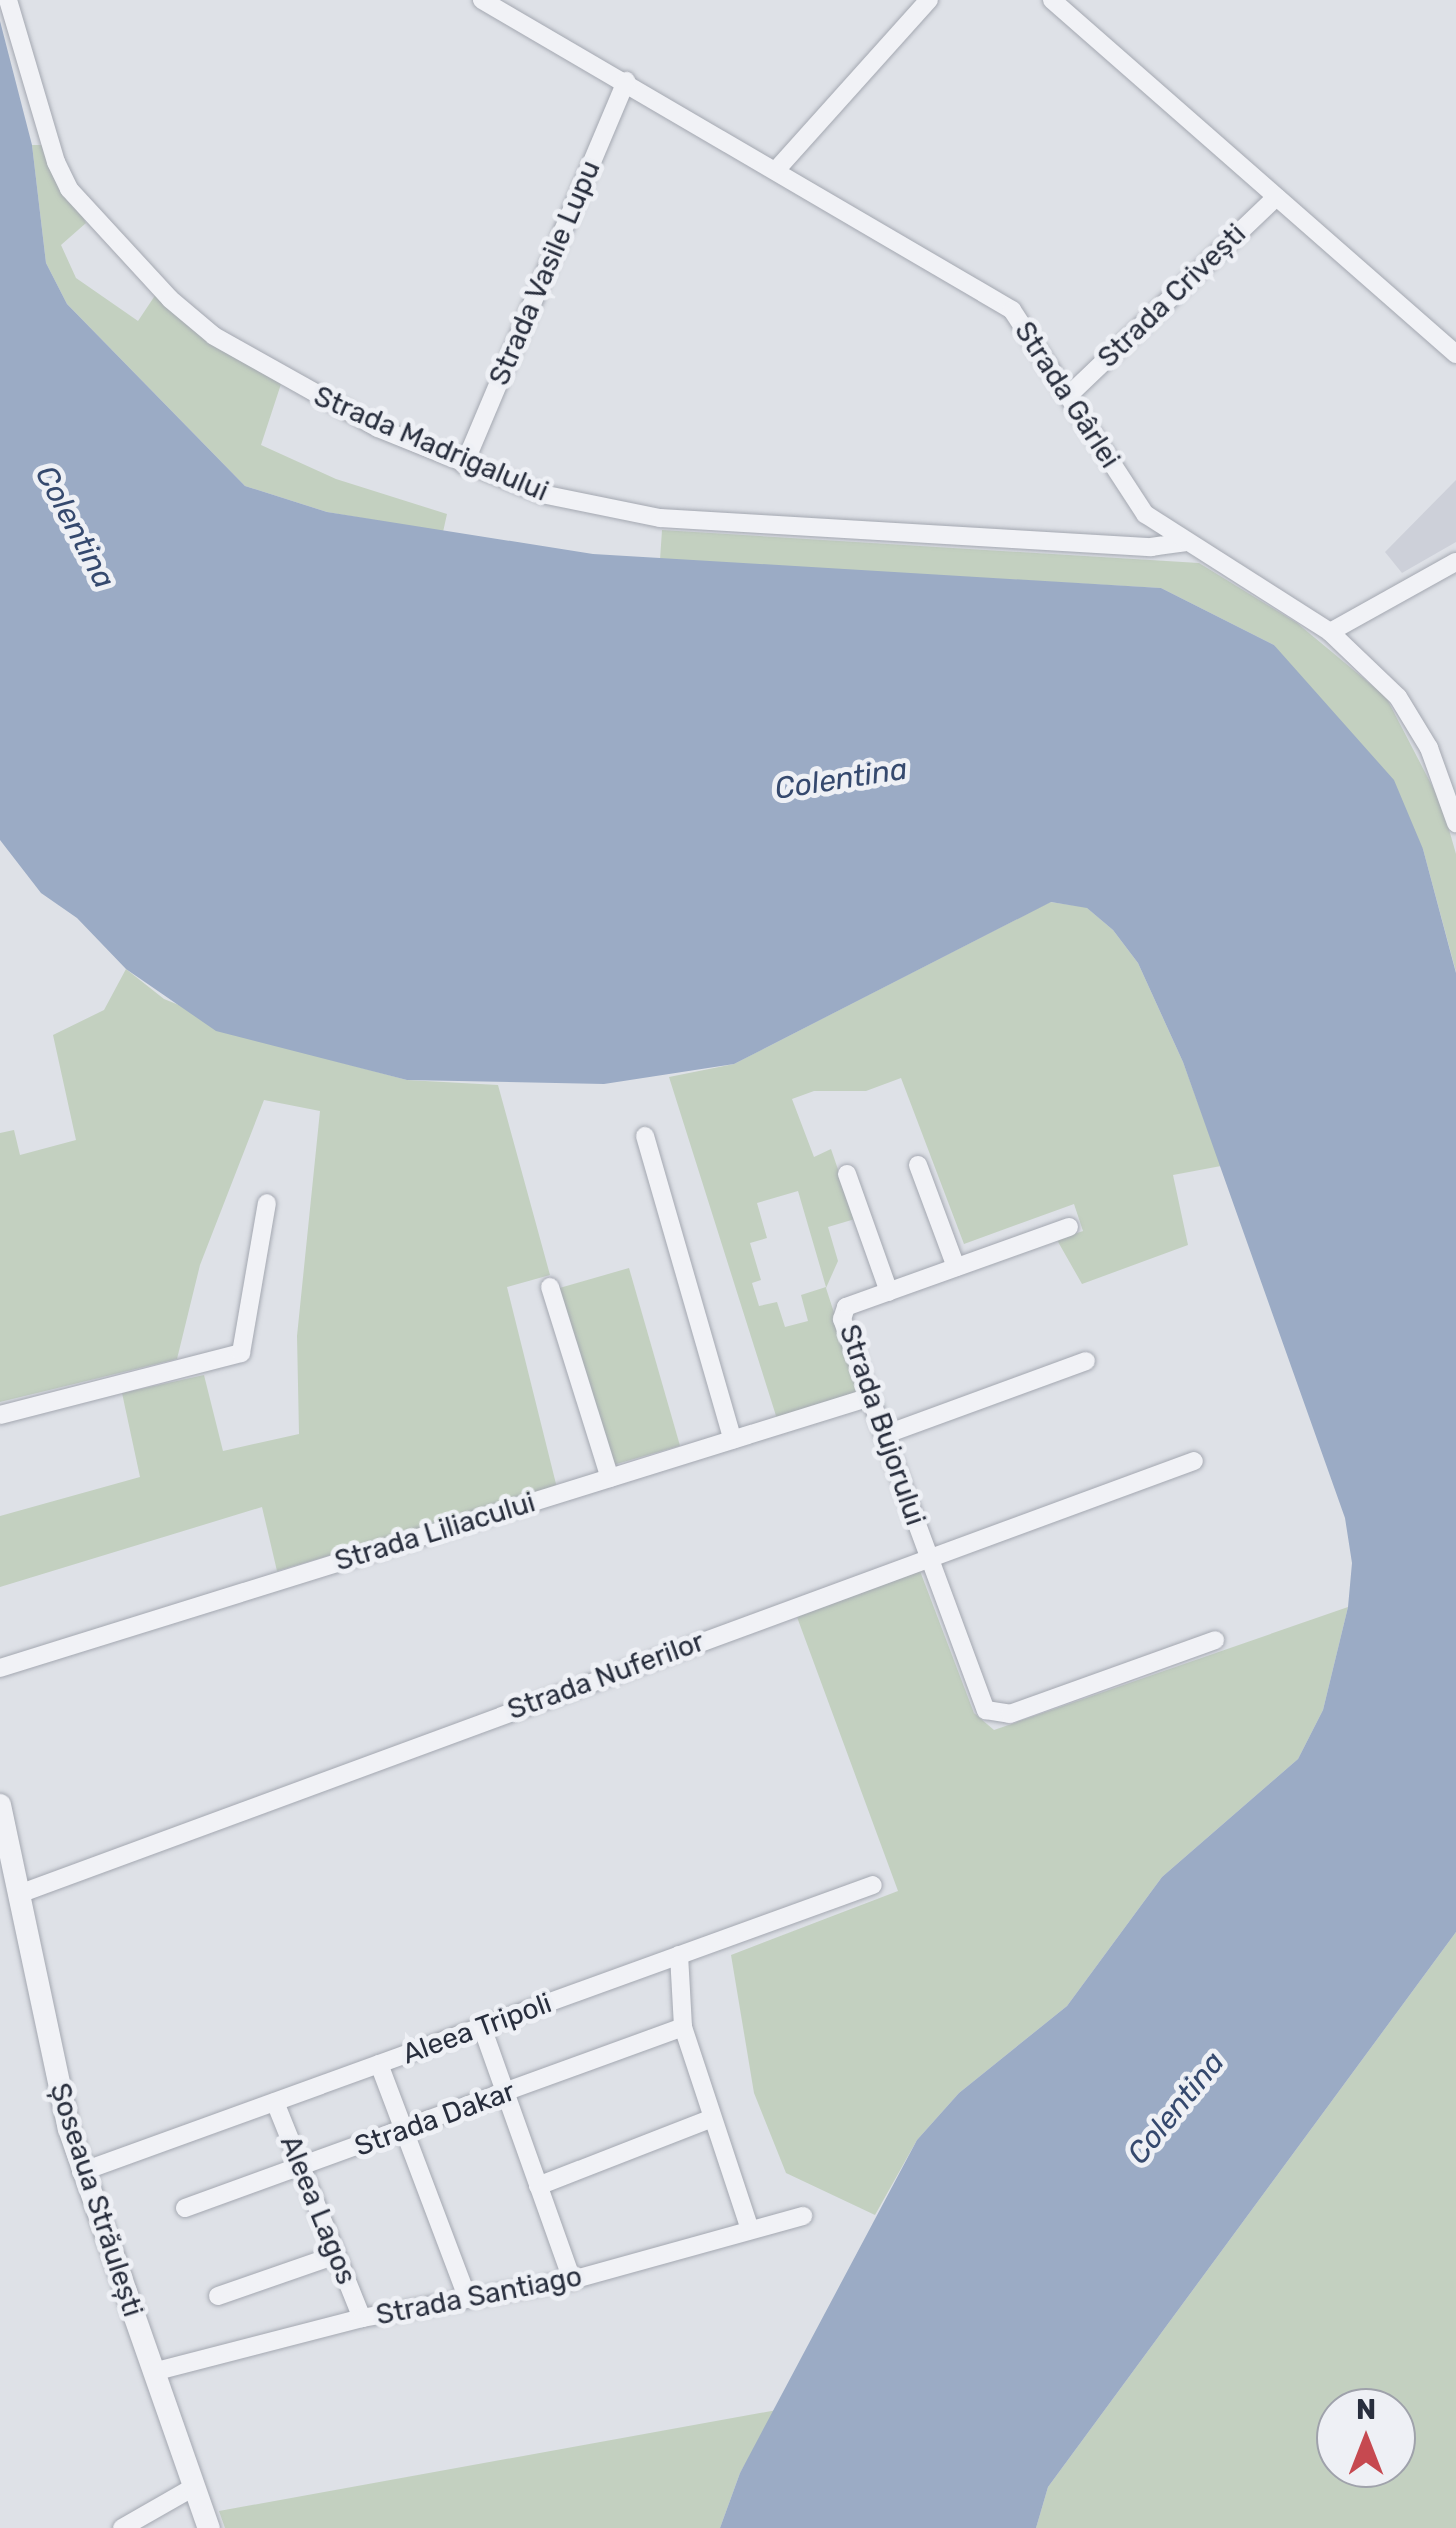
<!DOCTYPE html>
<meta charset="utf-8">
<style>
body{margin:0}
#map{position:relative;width:1456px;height:2528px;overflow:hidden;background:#dee1e7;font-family:Rubik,sans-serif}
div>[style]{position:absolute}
.built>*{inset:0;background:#cdd0d9}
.green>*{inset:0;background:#c3d0c0;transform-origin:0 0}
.water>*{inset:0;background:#9babc5}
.roads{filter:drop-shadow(0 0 2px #a4a8b1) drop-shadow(0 0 2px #a4a8b1)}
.minor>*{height:18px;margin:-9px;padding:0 9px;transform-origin:9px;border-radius:9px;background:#f1f2f6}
.tertiary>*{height:22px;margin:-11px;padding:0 11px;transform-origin:11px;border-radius:11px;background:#f1f2f6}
span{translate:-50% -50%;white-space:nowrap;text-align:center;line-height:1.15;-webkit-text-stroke:10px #eef0f5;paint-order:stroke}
.street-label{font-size:28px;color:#282e3d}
.water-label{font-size:30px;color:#35496e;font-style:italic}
.north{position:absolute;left:1316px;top:2388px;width:100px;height:100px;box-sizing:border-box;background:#eef0f5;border:2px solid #9fa2ab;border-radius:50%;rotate:0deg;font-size:28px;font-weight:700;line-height:40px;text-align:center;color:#282e3d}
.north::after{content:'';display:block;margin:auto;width:35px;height:45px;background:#c64950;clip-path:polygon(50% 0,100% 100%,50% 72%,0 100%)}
</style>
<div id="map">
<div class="built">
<div style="clip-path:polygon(1456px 480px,1456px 542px,1402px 573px,1385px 552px)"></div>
</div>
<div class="green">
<div style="clip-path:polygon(32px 145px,44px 145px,86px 223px,61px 245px,76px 278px,138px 321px,156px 294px,208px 342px,281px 384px,261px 445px,336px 479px,447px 514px,443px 532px,327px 512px,245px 486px,67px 304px,46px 263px)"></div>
<div style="clip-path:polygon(662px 530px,1199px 563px,1297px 623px,1386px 697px,1442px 805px,1456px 854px,1456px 972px,1423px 849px,1274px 645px,1161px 588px,660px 560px)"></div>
<div style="clip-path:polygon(evenodd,1050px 902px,1086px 907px,1113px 930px,1138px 963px,1183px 1062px,1221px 1166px,1173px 1175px,1188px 1245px,1082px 1284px,1057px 1240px,1083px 1231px,1074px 1204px,964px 1244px,901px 1078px,866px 1091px,814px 1091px,792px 1099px,814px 1157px,831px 1149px,855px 1219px,828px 1227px,838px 1261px,826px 1288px,860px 1393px,777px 1419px,669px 1077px,734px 1064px,1050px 902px,798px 1191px,826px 1287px,801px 1295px,808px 1321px,785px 1327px,777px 1302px,759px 1306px,752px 1283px,761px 1280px,750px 1243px,767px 1238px,757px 1203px,798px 1191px)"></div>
<div style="clip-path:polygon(126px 969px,164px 999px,283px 1047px,407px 1080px,498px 1085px,550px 1275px,507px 1287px,557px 1488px,277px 1571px,262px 1507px,0 1587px,0 1516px,140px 1477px,122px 1393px,204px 1375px,223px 1451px,299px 1434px,297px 1336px,320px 1111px,264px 1100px,200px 1265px,177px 1359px,0 1402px,0 1133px,14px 1130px,20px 1155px,76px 1140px,53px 1035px,104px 1010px)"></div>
<div style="left:629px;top:1268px;width:185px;height:75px;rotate:74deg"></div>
<div style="clip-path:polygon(920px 1571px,974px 1713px,994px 1730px,1348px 1607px,1323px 1710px,1298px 1759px,1162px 1877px,1067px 2006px,959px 2093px,917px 2140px,875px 2215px,786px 2173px,754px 2093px,731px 1955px,898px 1891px,797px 1617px)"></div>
<div style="clip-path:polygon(evenodd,1456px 1932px,1456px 2528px,1036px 2528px,1048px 2487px,1456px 1932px,1336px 2408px,1396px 2408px,1396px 2468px,1336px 2468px,1336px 2408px)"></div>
<div style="clip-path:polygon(777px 2410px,740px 2473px,720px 2528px,225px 2528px,219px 2511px)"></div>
</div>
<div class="water">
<div style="clip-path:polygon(0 21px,32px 145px,46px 263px,67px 304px,245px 486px,327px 512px,593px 554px,1161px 588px,1274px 645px,1394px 780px,1423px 849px,1456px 973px,1456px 1932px,1048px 2487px,1036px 2528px,720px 2528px,740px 2473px,917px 2140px,959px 2093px,1067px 2006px,1162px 1877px,1298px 1759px,1323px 1710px,1348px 1607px,1352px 1563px,1345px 1518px,1183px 1062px,1138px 963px,1113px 930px,1087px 908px,1051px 902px,734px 1064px,604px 1084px,407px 1080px,216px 1031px,126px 969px,77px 918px,41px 893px,0 840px)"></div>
</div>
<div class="roads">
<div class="minor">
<div style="left:8px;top:0;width:169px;rotate:73.5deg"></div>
<div style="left:56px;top:162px;width:30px;rotate:64deg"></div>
<div style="left:69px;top:189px;width:149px;rotate:47.4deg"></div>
<div style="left:170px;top:299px;width:57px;rotate:40.1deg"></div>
<div style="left:214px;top:336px;width:188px;rotate:29.3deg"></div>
<div style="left:378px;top:428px;width:177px;rotate:21.9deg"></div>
<div style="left:542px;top:494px;width:120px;rotate:11.5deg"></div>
<div style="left:660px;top:518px;width:492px;rotate:3.4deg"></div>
<div style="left:1151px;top:547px;width:34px;rotate:-8deg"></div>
<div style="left:482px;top:0;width:614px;rotate:30.32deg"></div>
<div style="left:1012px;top:310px;width:244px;rotate:56.9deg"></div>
<div style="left:1145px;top:514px;width:219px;rotate:32.5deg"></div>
<div style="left:1330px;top:632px;width:94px;rotate:43.7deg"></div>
<div style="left:1398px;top:697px;width:60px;rotate:58.7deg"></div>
<div style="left:1429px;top:748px;width:80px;rotate:70.2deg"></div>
<div style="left:1052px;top:0;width:537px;rotate:41.23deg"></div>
<div style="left:778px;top:168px;width:226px;rotate:-48.1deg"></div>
<div style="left:1068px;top:396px;width:288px;rotate:-43.7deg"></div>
<div style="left:464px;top:465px;width:417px;rotate:-67.1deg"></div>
<div style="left:1330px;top:632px;width:144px;rotate:-29.1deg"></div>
<div style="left:645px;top:1136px;width:316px;rotate:73.9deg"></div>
<div style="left:918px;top:1165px;width:109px;rotate:69.6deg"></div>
<div style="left:847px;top:1174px;width:125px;rotate:70.4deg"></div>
<div style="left:1069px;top:1227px;width:237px;rotate:160.3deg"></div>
<div style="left:846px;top:1307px;width:13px;rotate:108deg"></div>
<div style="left:842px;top:1319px;width:83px;rotate:70.3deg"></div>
<div style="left:870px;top:1397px;width:334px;rotate:69.7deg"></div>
<div style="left:986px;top:1710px;width:24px;rotate:9deg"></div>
<div style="left:1010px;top:1714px;width:218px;rotate:-19.8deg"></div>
<div style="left:550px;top:1287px;width:200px;rotate:72.6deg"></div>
<div style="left:0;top:1415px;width:249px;rotate:-14.4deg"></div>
<div style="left:241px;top:1353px;width:152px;rotate:-80.2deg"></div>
<div style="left:884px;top:1435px;width:215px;rotate:-20.1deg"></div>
<div style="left:0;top:1668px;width:911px;rotate:-17.3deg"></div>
<div style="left:19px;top:1894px;width:1252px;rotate:-20.23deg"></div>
<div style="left:679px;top:1955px;width:72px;rotate:86.8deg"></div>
<div style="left:683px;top:2027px;width:214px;rotate:71.7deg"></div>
<div style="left:482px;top:2027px;width:269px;rotate:70.4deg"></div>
<div style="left:379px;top:2064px;width:251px;rotate:69.3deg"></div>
<div style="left:275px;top:2102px;width:233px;rotate:68.1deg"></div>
<div style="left:81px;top:2172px;width:842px;rotate:-19.92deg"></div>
<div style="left:538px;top:2186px;width:185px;rotate:-21.3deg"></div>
<div style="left:185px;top:2208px;width:530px;rotate:-19.97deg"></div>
<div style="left:218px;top:2296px;width:125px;rotate:-19.2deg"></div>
<div style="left:153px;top:2372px;width:216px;rotate:-14.5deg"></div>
<div style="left:362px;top:2318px;width:213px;rotate:-10.3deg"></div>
<div style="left:572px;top:2280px;width:240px;rotate:-15.5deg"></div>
<div style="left:122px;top:2528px;width:83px;rotate:-29.7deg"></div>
</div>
<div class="tertiary">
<div style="left:0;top:1805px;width:331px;rotate:78deg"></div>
<div style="left:69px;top:2129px;width:423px;rotate:70.7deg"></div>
</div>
</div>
<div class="street-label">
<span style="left:545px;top:273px;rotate:-67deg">Strada Vasile Lupu</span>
<span style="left:1172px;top:296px;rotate:-44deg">Strada Crivești</span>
<span style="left:1067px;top:395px;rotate:57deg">Strada Gârlei</span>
<span style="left:431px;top:444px;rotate:23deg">Strada Madrigalului</span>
<span style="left:882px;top:1425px;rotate:71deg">Strada Bujorului</span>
<span style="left:435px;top:1532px;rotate:-17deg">Strada Liliacului</span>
<span style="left:606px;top:1676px;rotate:-20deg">Strada Nuferilor</span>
<span style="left:477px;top:2029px;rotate:-20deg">Aleea Tripoli</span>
<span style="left:435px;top:2119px;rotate:-20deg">Strada Dakar</span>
<span style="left:96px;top:2200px;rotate:72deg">Șoseaua Străulești</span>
<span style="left:318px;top:2210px;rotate:68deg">Aleea Lagos</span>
<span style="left:479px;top:2296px;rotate:-11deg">Strada Santiago</span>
</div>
<div class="water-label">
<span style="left:75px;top:527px;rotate:62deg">Colentina</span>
<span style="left:841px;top:779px;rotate:-9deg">Colentina</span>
<span style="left:1176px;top:2108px;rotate:-51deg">Colentina</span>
</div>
<div class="north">N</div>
</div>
